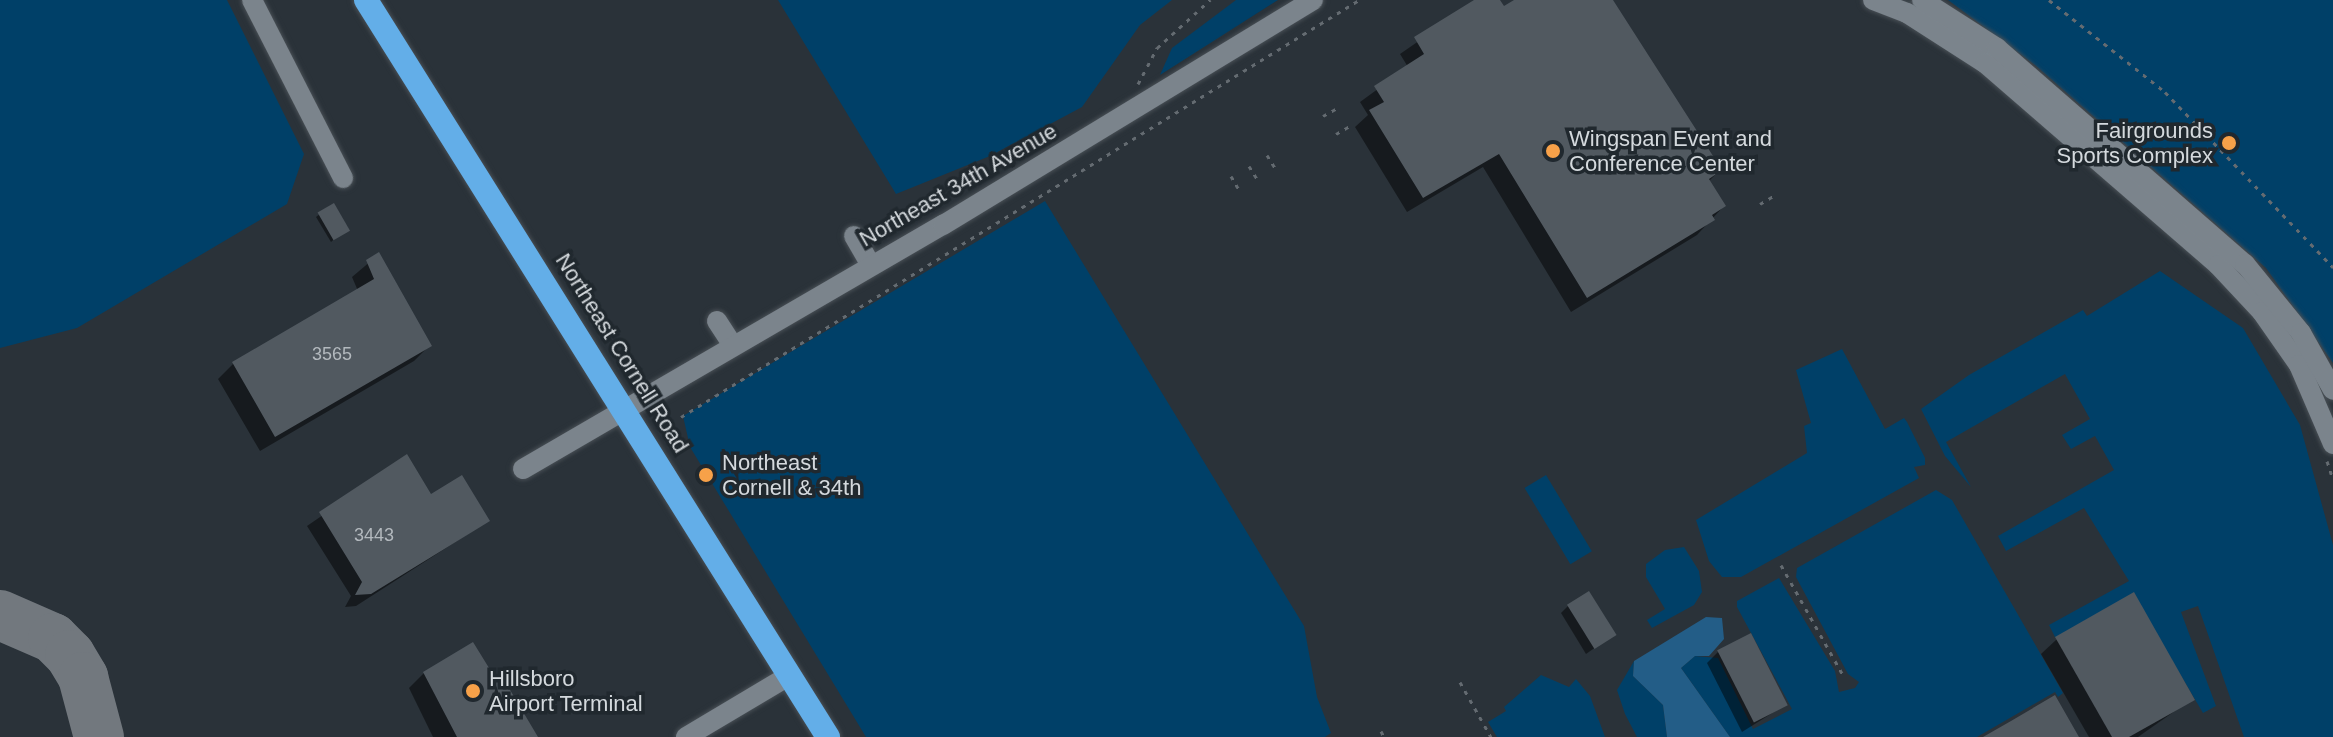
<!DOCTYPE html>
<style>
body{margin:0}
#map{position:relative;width:2333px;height:737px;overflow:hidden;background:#2a3239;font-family:Arial,sans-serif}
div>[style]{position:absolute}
.green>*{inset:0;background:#004068;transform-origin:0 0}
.forest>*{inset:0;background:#235d87}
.shadow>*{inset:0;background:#0007}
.taxiway>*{height:50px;margin:-25px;padding:0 25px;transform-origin:25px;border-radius:25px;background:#72787e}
.building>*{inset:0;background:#515960;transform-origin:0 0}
.path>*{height:3px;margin-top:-1.5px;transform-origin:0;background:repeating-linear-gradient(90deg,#646b71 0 4px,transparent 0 10px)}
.roads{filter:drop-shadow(0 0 2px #484f55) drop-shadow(0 0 2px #484f55)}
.minor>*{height:20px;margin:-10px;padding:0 10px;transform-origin:10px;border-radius:10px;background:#7b848c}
.highway>*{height:24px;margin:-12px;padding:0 12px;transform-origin:12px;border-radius:12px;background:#63aee8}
.dots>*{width:22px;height:22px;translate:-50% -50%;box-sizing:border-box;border:4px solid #20282e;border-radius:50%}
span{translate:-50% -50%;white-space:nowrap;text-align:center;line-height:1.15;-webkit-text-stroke:7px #20282e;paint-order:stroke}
.number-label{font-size:18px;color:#b3b9be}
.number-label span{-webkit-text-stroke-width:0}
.poi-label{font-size:22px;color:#d4d9dd}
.right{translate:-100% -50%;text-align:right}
.left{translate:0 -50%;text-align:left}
.street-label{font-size:22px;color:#d4d9dd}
</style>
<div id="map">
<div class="green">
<div style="clip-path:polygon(0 0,227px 0,304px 154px,287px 204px,77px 328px,0 348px)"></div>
<div style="clip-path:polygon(778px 0,1172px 0,1140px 25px,1082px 107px,990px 156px,896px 194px)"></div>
<div style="clip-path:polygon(1236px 0,1278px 0,1160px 75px,1172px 48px)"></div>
<div style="clip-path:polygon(1948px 0,2333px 0,2333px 363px,2266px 268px,2035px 65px)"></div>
<div style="clip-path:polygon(1045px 201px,1304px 626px,1317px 697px,1331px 733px,1325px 737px,866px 737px,690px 447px,683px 416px)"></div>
<div style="clip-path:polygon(2160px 271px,2243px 328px,2300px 425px,2333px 545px,2333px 737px,2244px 737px,2198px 606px,2181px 612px,2216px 706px,2203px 713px,2167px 652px,2055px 637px,2049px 625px,2129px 581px,2084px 508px,2006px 551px,1998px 536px,2114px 470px,2095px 436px,2071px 449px,2062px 435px,2090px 419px,2065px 374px,1946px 442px,1971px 487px,1945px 456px,1921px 409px,1969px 375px,2083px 310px,2087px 316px)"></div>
<div style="clip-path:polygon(1842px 349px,1885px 429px,1904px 418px,1907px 422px,1925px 458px,1925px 465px,1914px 467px,1919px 478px,1741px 577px,1722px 577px,1709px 561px,1696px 520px,1807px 453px,1804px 426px,1811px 423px,1796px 370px)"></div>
<div style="left:1546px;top:475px;width:89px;height:25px;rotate:59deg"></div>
<div style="clip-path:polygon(1936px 490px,1952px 500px,2063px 693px,2058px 697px,2055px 692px,1977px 737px,1730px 737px,1681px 668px,1695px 656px,1718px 658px,1753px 729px,1792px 709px,1737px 607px,1737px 601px,1779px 578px,1835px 671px,1839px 692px,1855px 688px,1859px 682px,1848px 674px,1796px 577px,1797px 568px)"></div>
<div style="clip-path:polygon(1684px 547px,1699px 571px,1702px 592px,1694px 605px,1652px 628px,1647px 620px,1665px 609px,1646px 577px,1646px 564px,1665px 550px)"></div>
<div style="clip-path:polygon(1634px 661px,1633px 676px,1663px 705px,1667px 737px,1637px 737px,1625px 714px,1617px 690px)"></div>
<div style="clip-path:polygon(1541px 675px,1569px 687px,1576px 679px,1590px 696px,1605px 737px,1497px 737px,1488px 722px,1506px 711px,1504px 707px)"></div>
</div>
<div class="forest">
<div style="clip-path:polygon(1706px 617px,1722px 618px,1724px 639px,1709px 656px,1695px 656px,1681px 668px,1730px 737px,1667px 737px,1663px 705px,1633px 676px,1634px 661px)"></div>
</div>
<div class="shadow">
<div style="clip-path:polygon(1478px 0,1498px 0,1503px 9px,1518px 0,1612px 0,1720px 170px,1708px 182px,1724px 206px,1697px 235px,1571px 312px,1483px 167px,1407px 212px,1355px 127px,1368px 115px,1360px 102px,1408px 67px,1400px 54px)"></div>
<div style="clip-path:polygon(320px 214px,346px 229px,331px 242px,316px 217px)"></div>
<div style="clip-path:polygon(378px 255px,429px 346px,414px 361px,260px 451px,218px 379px,233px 364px,358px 291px,352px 277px)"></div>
<div style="clip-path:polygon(407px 457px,431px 497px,488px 521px,356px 606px,345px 607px,351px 596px,307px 526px)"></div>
<div style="clip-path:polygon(1568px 606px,1613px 635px,1586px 654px,1561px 613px)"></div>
<div style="clip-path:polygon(2057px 639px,2192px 699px,2138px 737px,2089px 737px,2041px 654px)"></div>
<div style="clip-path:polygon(1718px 652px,1785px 705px,1742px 732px,1707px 663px)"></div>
<div style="clip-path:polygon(424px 673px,493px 679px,535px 737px,433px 737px,409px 688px)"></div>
</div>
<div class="taxiway">
<div style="left:0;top:615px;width:58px;rotate:23.5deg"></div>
<div style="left:53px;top:638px;width:24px;rotate:45deg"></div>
<div style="left:70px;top:655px;width:26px;rotate:59deg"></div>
<div style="left:83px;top:677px;width:62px;rotate:75.1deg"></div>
</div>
<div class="building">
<div style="clip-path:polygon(1474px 0,1500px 0,1504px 6px,1514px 0,1613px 0,1722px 170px,1709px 179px,1726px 206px,1712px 215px,1715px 220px,1587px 298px,1499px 154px,1423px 198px,1369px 110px,1384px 102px,1374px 86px,1424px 54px,1414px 37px)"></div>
<div style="left:334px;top:203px;width:32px;height:19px;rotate:60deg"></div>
<div style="clip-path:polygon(379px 252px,432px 346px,275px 437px,232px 362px,374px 279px,366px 260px)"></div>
<div style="clip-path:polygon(407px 454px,431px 494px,462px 475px,490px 521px,371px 594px,355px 595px,362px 582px,319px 512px)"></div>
<div style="left:1589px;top:591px;width:52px;height:26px;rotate:58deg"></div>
<div style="clip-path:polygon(2134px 592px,2195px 700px,2129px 737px,2112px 737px,2055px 637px)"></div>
<div style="left:1751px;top:633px;width:81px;height:38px;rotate:63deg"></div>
<div style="clip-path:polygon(473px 642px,494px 676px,500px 673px,538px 737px,457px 737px,423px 672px)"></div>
<div style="clip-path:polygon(2055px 695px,2079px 737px,1983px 737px,2011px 721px)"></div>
</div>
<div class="path">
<div style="left:2049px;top:0;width:148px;rotate:38.4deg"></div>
<div style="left:2165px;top:92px;width:243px;rotate:46.2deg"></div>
<div style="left:1138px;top:84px;width:41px;rotate:-62.2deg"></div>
<div style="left:1157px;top:48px;width:72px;rotate:-42.2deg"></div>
<div style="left:1323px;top:116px;width:18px;rotate:-29deg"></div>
<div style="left:1336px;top:134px;width:16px;rotate:-30deg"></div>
<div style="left:1267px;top:155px;width:15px;rotate:58deg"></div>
<div style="left:1249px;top:166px;width:15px;rotate:58deg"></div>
<div style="left:1231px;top:176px;width:16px;rotate:60deg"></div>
<div style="left:1760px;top:204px;width:17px;rotate:-31deg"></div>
<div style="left:681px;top:417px;width:796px;rotate:-31.59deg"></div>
<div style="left:2327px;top:461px;width:20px;rotate:72deg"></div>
<div style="left:1781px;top:565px;width:126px;rotate:60.6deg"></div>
<div style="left:1460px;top:682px;width:63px;rotate:60.6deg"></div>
<div style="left:1381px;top:731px;width:7px;rotate:63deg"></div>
</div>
<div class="roads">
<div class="minor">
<div style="left:252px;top:0;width:200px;rotate:62.9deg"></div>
<div style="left:1873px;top:0;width:36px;rotate:21deg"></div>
<div style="left:1907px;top:13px;width:93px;rotate:32.7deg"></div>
<div style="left:1985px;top:63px;width:308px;rotate:40.9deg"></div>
<div style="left:2218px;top:265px;width:64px;rotate:46.9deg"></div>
<div style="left:2262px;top:312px;width:65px;rotate:55.1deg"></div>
<div style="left:2299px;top:365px;width:86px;rotate:66.7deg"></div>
<div style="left:1922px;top:0;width:89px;rotate:32.6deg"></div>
<div style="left:1997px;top:48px;width:329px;rotate:41.1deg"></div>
<div style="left:2245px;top:264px;width:89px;rotate:50.9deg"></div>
<div style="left:2301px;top:333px;width:65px;rotate:60.7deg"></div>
<div style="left:854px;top:236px;width:34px;rotate:60deg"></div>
<div style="left:717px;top:321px;width:27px;rotate:57deg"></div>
<div style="left:523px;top:469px;width:486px;rotate:-30.2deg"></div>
<div style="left:943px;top:225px;width:433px;rotate:-31.3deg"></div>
<div style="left:686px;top:737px;width:121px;rotate:-30.8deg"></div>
</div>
<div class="highway">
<div style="left:366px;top:0;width:870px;rotate:57.92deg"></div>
</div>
</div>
<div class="dots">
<div style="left:2229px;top:143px;background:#f7a149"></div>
<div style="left:1553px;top:151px;background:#f7a149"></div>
<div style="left:706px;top:475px;background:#f7a149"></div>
<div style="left:473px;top:691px;background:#f7a149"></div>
</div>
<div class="number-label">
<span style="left:332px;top:354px">3565</span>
<span style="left:374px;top:535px">3443</span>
</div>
<div class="poi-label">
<span class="right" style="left:2213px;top:143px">Fairgrounds<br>Sports Complex</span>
<span class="left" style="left:1569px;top:151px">Wingspan Event and<br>Conference Center</span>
<span class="left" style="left:722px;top:475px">Northeast<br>Cornell &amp; 34th</span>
<span class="left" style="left:489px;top:691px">Hillsboro<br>Airport Terminal</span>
</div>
<div class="street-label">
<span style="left:958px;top:185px;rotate:-30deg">Northeast 34th Avenue</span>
<span style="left:622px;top:353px;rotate:58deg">Northeast Cornell Road</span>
</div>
</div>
